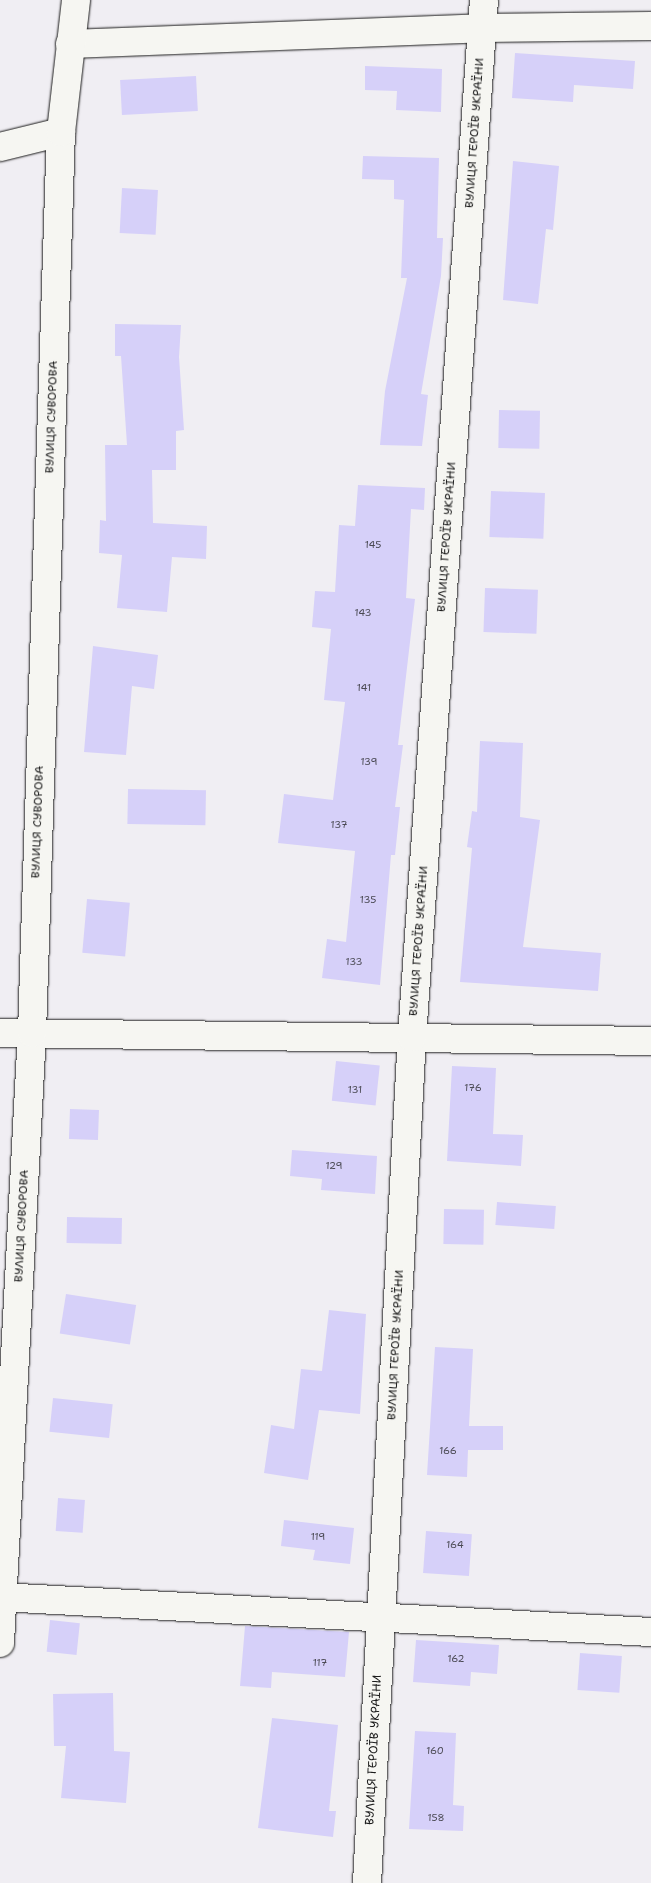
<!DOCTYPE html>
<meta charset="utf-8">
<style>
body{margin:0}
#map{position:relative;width:651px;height:1883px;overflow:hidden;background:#f0eef3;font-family:"Shantell Sans",sans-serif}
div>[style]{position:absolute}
.building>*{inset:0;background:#d6d0f9;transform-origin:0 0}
.roads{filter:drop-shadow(0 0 1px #1c1c1c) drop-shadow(0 0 1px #1c1c1c)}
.minor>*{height:28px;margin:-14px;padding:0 14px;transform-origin:14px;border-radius:14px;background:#f6f6f2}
span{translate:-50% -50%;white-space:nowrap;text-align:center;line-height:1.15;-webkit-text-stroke:4px #f6f6f2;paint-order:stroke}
.number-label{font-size:10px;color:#4a4953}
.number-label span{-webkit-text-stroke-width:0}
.street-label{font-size:12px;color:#1c1c1c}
</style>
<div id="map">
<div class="building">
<div style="clip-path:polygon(515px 53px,635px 61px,633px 89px,574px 85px,573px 102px,512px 98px)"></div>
<div style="clip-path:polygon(365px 66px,442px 69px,441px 112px,396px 110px,397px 91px,365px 90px)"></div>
<div style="left:196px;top:76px;width:35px;height:76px;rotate:87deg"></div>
<div style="clip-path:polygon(363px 156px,439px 158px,437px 238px,443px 238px,441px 276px,421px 394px,428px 395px,422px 446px,380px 445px,385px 391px,407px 278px,401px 278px,404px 200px,394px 199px,394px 180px,362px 179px)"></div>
<div style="clip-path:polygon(513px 161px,559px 166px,553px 230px,546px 229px,538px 304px,503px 300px)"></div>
<div style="left:122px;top:188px;width:36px;height:45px;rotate:3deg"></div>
<div style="clip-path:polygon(115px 324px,181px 325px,179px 357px,184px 430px,176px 431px,176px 470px,152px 470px,153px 523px,207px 526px,206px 559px,172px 557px,167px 612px,117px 608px,122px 555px,99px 553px,100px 520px,106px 521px,105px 445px,127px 445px,121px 356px,115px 356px)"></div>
<div style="left:499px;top:410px;width:41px;height:38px;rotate:1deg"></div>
<div style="clip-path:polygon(358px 485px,425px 488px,424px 510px,411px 509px,406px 598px,415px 599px,398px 745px,403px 745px,395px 807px,400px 807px,395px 855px,391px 855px,380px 985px,322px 978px,327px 939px,346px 942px,355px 851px,278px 843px,284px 794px,333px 800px,345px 702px,324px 700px,331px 629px,312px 627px,315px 591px,335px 592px,339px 525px,355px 526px)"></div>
<div style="left:491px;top:491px;width:54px;height:46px;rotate:2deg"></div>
<div style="left:485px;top:588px;width:53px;height:44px;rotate:2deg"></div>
<div style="clip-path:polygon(93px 646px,158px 655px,154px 689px,132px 686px,126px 755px,84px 752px)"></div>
<div style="clip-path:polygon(480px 741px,523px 743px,520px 817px,540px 820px,523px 947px,601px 953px,598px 991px,460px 982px,472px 848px,467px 847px,472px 811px,477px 812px)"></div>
<div style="left:128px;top:789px;width:78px;height:35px;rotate:1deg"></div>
<div style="left:87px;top:899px;width:43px;height:54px;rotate:5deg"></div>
<div style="left:336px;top:1061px;width:44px;height:40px;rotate:6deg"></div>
<div style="clip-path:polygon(452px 1066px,496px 1068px,493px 1134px,523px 1135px,521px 1166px,447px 1161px)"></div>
<div style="left:70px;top:1109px;width:29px;height:30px;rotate:2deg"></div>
<div style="clip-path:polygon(292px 1150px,377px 1156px,375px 1194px,321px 1190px,322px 1179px,290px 1176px)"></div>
<div style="left:497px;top:1202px;width:59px;height:23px;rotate:4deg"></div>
<div style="left:444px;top:1209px;width:40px;height:35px;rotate:1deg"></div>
<div style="left:67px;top:1217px;width:55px;height:26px;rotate:1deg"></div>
<div style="left:66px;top:1294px;width:71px;height:40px;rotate:9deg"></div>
<div style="clip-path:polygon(329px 1310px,366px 1314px,360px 1414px,319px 1410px,308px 1480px,264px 1473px,271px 1425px,294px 1429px,301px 1369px,322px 1371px)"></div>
<div style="clip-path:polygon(435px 1347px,473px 1349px,469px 1426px,503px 1426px,503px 1450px,468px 1450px,467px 1477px,427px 1475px)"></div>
<div style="left:53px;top:1398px;width:60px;height:34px;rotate:6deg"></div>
<div style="left:58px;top:1498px;width:27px;height:33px;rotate:4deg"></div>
<div style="clip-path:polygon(284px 1520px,354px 1528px,350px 1564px,313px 1560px,315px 1550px,281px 1546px)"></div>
<div style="left:426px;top:1531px;width:46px;height:42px;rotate:4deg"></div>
<div style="left:50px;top:1620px;width:30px;height:32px;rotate:6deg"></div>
<div style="clip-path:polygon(245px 1626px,349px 1632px,345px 1677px,272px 1672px,271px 1688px,240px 1686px)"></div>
<div style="clip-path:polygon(416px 1640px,499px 1645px,497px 1674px,471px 1672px,470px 1686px,413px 1682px)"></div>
<div style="left:580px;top:1653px;width:42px;height:37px;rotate:4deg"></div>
<div style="clip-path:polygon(113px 1693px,114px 1751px,130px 1752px,126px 1803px,61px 1798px,66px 1746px,54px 1746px,53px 1694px)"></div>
<div style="clip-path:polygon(272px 1718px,338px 1725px,329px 1811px,336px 1811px,333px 1837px,258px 1828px)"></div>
<div style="clip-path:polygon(415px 1731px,456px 1733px,453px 1805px,464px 1806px,463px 1831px,409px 1829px)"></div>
</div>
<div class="roads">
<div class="minor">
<div style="left:70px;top:44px;width:412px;rotate:-2.2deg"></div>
<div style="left:482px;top:28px;width:169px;rotate:-0.7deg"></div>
<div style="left:0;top:147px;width:63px;rotate:-13.8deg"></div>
<div style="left:0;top:1033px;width:651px;rotate:0.7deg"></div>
<div style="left:0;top:1597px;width:652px;rotate:3.08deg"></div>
<div style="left:0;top:1643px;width:611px;rotate:-87deg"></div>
<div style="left:32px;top:1033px;width:901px;rotate:-88.16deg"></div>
<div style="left:61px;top:132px;width:133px;rotate:-83.5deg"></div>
<div style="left:367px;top:1883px;width:847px;rotate:-86.96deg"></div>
<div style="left:412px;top:1037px;width:1039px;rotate:-86.03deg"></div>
</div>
</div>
<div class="number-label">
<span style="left:373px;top:545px">145</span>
<span style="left:363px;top:613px">143</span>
<span style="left:364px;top:688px">141</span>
<span style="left:369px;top:762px">139</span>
<span style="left:339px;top:825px">137</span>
<span style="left:368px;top:900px">135</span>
<span style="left:354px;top:962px">133</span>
<span style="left:473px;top:1088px">176</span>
<span style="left:355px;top:1090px">131</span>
<span style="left:334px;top:1166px">129</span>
<span style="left:448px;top:1451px">166</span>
<span style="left:318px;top:1537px">119</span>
<span style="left:455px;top:1545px">164</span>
<span style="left:456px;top:1659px">162</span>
<span style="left:320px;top:1663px">117</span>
<span style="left:435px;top:1751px">160</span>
<span style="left:436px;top:1818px">158</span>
</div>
<div class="street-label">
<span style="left:475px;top:133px;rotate:-86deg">ВУЛИЦЯ ГЕРОЇВ УКРАЇНИ</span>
<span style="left:52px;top:417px;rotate:-88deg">ВУЛИЦЯ СУВОРОВА</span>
<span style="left:447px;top:537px;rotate:-86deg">ВУЛИЦЯ ГЕРОЇВ УКРАЇНИ</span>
<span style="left:38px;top:822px;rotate:-88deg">ВУЛИЦЯ СУВОРОВА</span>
<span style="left:419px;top:941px;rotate:-86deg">ВУЛИЦЯ ГЕРОЇВ УКРАЇНИ</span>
<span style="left:22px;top:1226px;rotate:-87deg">ВУЛИЦЯ СУВОРОВА</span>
<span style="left:396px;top:1345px;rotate:-87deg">ВУЛИЦЯ ГЕРОЇВ УКРАЇНИ</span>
<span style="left:374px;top:1750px;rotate:-87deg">ВУЛИЦЯ ГЕРОЇВ УКРАЇНИ</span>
</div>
</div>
